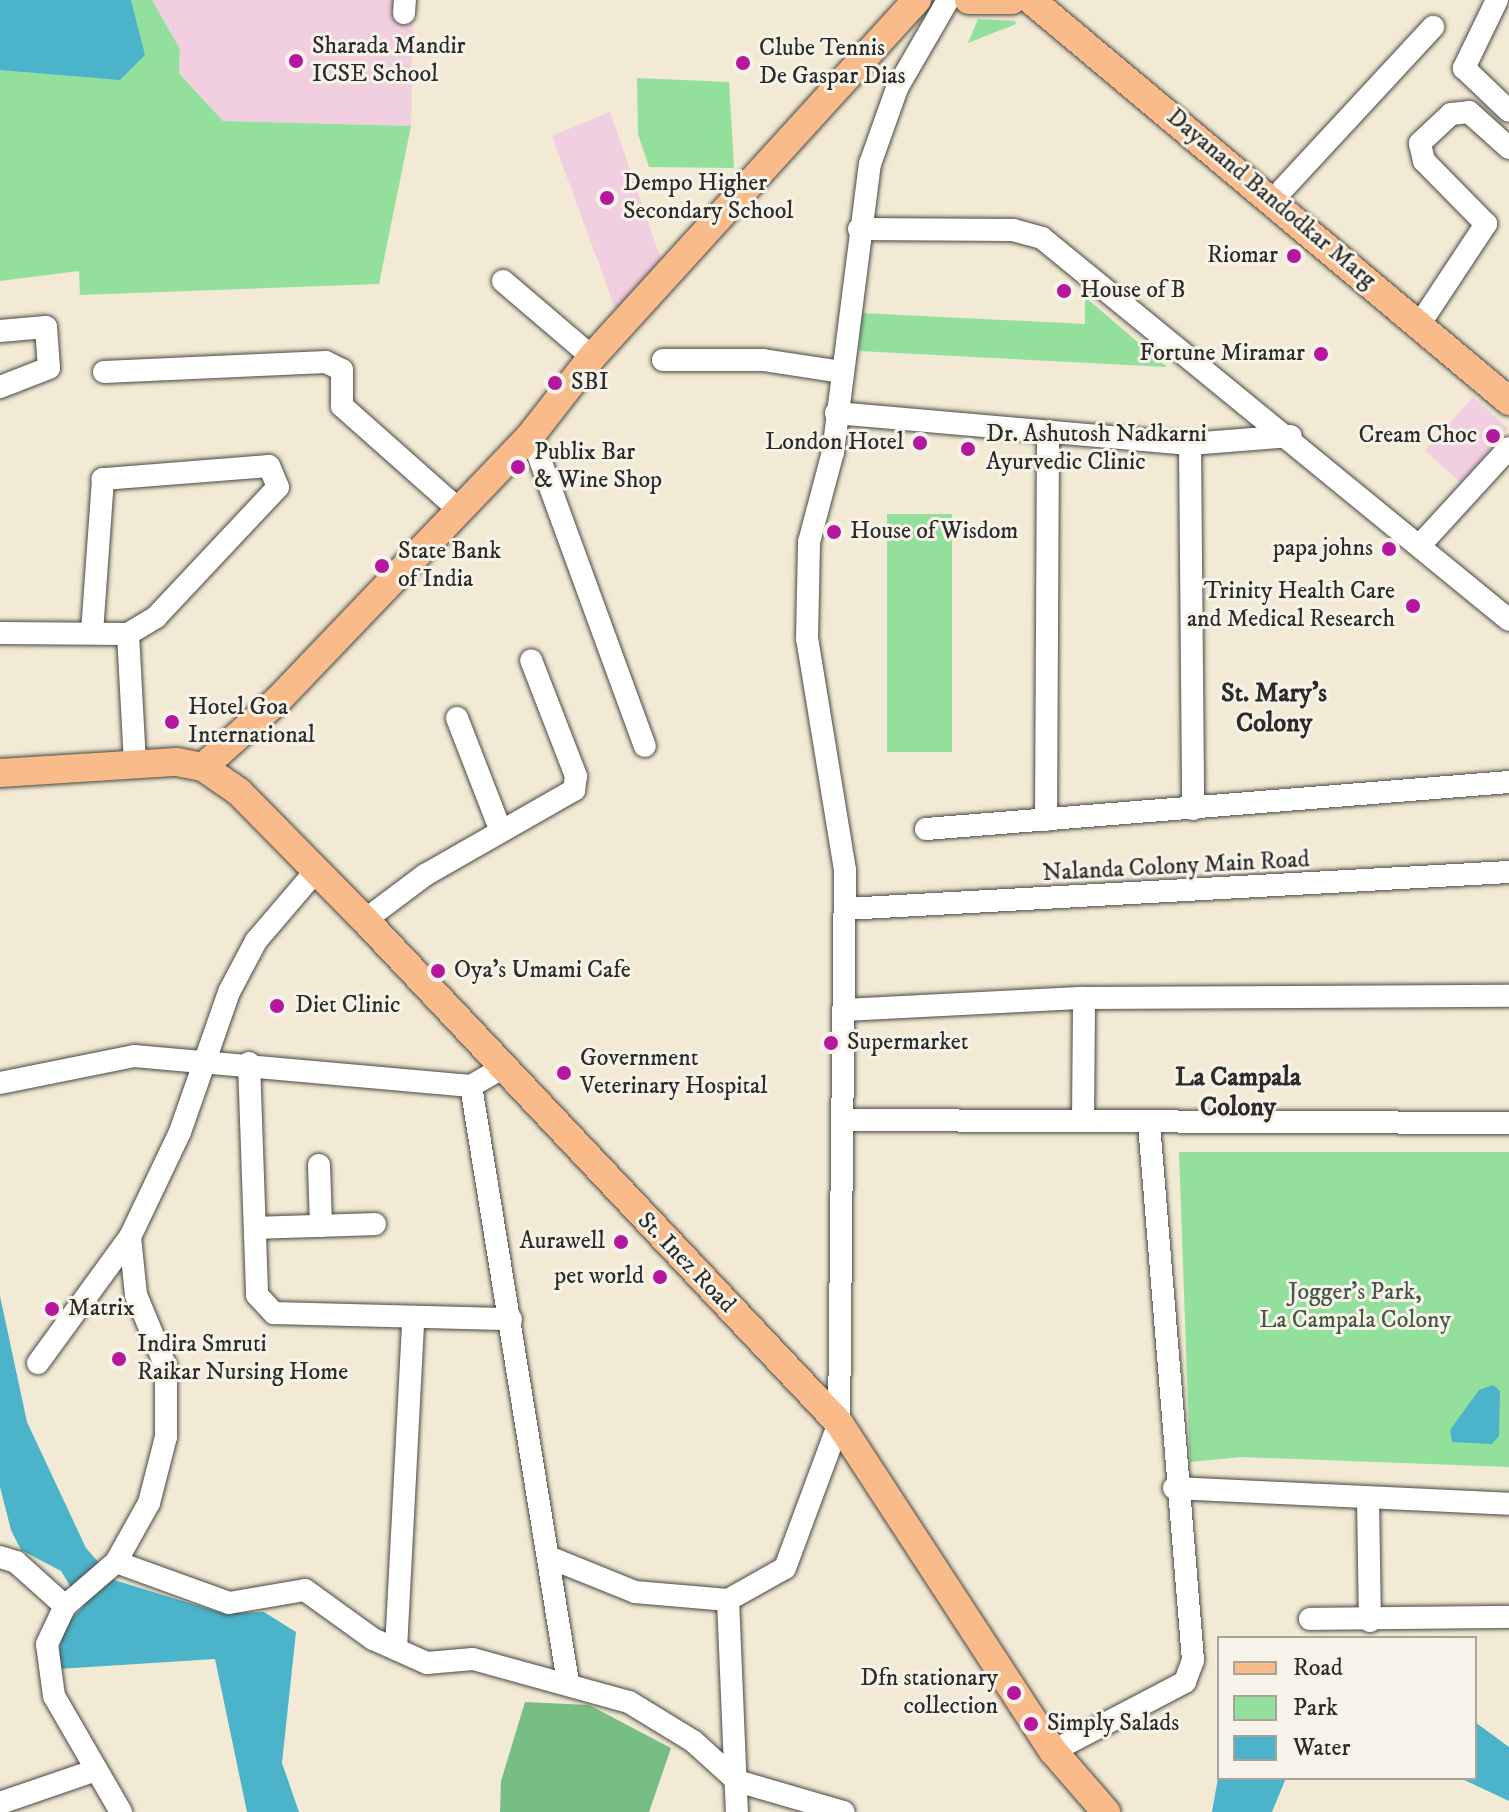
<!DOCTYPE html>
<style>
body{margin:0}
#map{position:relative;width:1509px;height:1812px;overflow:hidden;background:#f2ead4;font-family:"IM FELL DW Pica",serif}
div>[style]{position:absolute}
.built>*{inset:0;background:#f2cfe0;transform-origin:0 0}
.green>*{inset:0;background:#93e09d;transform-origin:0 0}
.forest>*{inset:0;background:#76be84}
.water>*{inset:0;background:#4cb4ca}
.roads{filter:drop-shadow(0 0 2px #494844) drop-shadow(0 0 2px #494844)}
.minor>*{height:22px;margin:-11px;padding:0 11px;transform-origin:11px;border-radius:11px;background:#fff}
.major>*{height:28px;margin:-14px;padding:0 14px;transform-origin:14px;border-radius:14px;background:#fabb8b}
.dots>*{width:22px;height:22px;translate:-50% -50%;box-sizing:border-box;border:4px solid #f7f3e8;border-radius:50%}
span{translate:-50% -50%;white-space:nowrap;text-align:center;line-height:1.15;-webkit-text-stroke:6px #f7f3e8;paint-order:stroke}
.poi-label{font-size:24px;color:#2b2b2b}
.left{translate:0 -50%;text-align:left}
.right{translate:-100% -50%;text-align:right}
.street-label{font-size:24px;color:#2b2b2b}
.park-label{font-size:24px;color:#455848}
.neighbourhood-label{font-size:26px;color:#2b2b2b;font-weight:700}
.legend{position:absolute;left:1217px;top:1636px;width:260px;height:144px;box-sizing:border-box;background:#f7f3e8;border:2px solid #a5a39c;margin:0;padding:10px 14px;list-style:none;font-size:24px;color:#2b2b2b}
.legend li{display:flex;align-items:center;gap:16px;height:40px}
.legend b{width:40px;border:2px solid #a5a39c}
</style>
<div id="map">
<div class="built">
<div style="clip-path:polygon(152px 0,413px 0,411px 126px,223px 121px,179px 72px,180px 49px)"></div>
<div style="clip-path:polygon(610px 112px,661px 259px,616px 311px,552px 136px)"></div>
<div style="left:1473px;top:397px;width:48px;height:72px;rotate:42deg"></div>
</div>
<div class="green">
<div style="clip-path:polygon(0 0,152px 0,180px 49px,179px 73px,223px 121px,411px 126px,379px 284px,80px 295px,79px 271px,0 281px)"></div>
<div style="clip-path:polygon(978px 19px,1015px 21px,1016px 24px,968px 43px)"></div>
<div style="clip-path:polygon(637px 78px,729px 82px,734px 168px,649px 167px,638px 134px)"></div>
<div style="clip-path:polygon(1085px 297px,1167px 367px,859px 351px,862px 313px,1085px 324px)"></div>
<div style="left:887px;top:514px;width:65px;height:238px"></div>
<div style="clip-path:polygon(1179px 1152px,1509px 1152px,1509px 1467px,1241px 1457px,1190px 1462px)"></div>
</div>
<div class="forest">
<div style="clip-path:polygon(525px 1702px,589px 1705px,671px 1748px,649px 1812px,500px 1812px,501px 1781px)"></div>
</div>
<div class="water">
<div style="clip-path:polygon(0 0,131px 0,145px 55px,120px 80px,0 70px)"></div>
<div style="clip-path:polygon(0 1296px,27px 1422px,86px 1548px,114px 1580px,222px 1613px,264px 1612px,296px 1632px,282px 1763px,299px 1812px,247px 1812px,215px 1659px,58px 1669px,62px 1628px,83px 1607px,61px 1571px,21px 1550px,11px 1530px,0 1487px)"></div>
<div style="clip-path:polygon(1493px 1385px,1500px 1391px,1499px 1436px,1492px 1444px,1452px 1442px,1450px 1430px,1479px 1390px)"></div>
<div style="clip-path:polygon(1475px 1722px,1509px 1747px,1509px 1801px,1460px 1778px,1475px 1778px)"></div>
<div style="clip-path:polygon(1219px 1772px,1219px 1778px,1286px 1778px,1272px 1812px,1212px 1812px)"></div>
</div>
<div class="roads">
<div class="minor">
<div style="left:1497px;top:0;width:76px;rotate:115.9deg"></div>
<div style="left:1464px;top:68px;width:62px;rotate:43.7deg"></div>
<div style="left:404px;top:13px;width:13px;rotate:-86deg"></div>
<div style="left:1283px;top:189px;width:221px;rotate:-47.2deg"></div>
<div style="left:859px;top:229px;width:154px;rotate:0.4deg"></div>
<div style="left:1013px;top:230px;width:30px;rotate:15deg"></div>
<div style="left:1042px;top:238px;width:603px;rotate:39.28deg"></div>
<div style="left:503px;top:281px;width:117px;rotate:40.5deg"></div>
<div style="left:1427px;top:313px;width:107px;rotate:-56.5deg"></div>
<div style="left:1486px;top:224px;width:88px;rotate:-134.5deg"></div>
<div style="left:1424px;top:161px;width:18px;rotate:-103deg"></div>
<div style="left:1420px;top:143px;width:42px;rotate:-43.1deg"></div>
<div style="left:1451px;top:114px;width:18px;rotate:-6deg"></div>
<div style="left:1469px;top:112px;width:54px;rotate:42deg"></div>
<div style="left:0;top:331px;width:46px;rotate:-5deg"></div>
<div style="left:46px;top:327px;width:41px;rotate:85.8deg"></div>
<div style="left:49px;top:368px;width:53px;rotate:158.8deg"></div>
<div style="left:663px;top:360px;width:100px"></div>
<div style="left:763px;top:360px;width:79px;rotate:8.7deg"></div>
<div style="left:104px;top:372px;width:222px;rotate:-2.6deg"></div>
<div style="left:326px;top:362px;width:18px;rotate:27deg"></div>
<div style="left:342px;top:370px;width:36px;rotate:90deg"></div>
<div style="left:342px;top:406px;width:155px;rotate:41.6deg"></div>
<div style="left:836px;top:413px;width:355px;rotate:5deg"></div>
<div style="left:1190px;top:444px;width:101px;rotate:-4.5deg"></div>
<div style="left:531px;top:435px;width:331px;rotate:69.9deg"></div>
<div style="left:1190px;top:444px;width:365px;rotate:89.5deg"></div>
<div style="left:1421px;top:544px;width:130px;rotate:-47.5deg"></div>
<div style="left:0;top:633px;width:128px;rotate:0.4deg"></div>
<div style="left:128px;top:634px;width:33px;rotate:-31deg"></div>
<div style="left:156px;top:617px;width:178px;rotate:-46.8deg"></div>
<div style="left:278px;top:487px;width:23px;rotate:-113deg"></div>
<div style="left:269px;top:466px;width:167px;rotate:175.5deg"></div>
<div style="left:103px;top:479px;width:154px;rotate:94.1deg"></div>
<div style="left:128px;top:634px;width:130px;rotate:86.9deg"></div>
<div style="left:457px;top:718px;width:119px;rotate:68.8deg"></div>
<div style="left:1046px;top:820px;width:384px;rotate:-89.7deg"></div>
<div style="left:926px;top:829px;width:585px;rotate:-4.61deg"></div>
<div style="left:845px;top:909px;width:665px;rotate:-3.19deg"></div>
<div style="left:365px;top:920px;width:75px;rotate:-36.9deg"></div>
<div style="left:425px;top:875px;width:172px;rotate:-29.7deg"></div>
<div style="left:574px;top:790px;width:14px;rotate:-82deg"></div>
<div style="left:576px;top:776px;width:124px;rotate:-111.2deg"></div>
<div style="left:844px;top:1010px;width:240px;rotate:-2.9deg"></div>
<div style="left:1084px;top:998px;width:425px;rotate:-0.3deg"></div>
<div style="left:249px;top:1063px;width:232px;rotate:88deg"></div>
<div style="left:257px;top:1295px;width:25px;rotate:47deg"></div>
<div style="left:274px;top:1313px;width:237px;rotate:1.5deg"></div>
<div style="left:0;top:1083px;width:137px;rotate:-11.4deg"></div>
<div style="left:134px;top:1056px;width:338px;rotate:5.1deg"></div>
<div style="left:471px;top:1086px;width:34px;rotate:-30deg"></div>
<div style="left:471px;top:1086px;width:604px;rotate:80.76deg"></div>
<div style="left:846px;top:1120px;width:663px;rotate:0.26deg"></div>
<div style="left:1083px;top:1120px;width:122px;rotate:-89.5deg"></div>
<div style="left:319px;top:1165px;width:61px;rotate:88.1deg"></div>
<div style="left:255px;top:1228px;width:120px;rotate:-1.9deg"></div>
<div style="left:38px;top:1363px;width:156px;rotate:-53.9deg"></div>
<div style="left:1174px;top:1488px;width:335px;rotate:2.7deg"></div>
<div style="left:1368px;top:1498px;width:123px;rotate:89.1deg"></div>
<div style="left:0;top:1557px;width:17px;rotate:17deg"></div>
<div style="left:16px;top:1562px;width:66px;rotate:41.9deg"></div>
<div style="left:551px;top:1558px;width:91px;rotate:22deg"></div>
<div style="left:635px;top:1592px;width:93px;rotate:4.9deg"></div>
<div style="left:728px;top:1600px;width:65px;rotate:-29.3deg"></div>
<div style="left:785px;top:1568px;width:155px;rotate:-69.6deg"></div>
<div style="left:839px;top:1423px;width:553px;rotate:-89.38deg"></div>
<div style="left:845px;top:870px;width:234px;rotate:-99.3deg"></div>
<div style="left:807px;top:639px;width:97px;rotate:-88.8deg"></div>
<div style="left:809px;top:542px;width:93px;rotate:-75.1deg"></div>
<div style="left:833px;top:452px;width:290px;rotate:-82.7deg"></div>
<div style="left:870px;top:164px;width:81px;rotate:-70.4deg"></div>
<div style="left:897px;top:88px;width:102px;rotate:-59.9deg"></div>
<div style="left:116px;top:1562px;width:120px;rotate:19.9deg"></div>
<div style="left:229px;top:1603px;width:77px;rotate:-9.7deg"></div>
<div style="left:305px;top:1590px;width:84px;rotate:35.8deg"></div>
<div style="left:373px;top:1639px;width:59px;rotate:24deg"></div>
<div style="left:427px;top:1663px;width:46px;rotate:-5deg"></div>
<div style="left:473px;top:1659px;width:162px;rotate:15.4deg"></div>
<div style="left:629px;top:1702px;width:75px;rotate:31.4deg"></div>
<div style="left:693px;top:1741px;width:59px;rotate:42.3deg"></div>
<div style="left:737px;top:1781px;width:111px;rotate:16.2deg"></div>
<div style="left:728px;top:1600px;width:212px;rotate:87.6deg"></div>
<div style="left:1310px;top:1619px;width:199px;rotate:-0.6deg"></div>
<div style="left:396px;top:1649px;width:329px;rotate:-87deg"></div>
<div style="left:1053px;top:1751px;width:149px;rotate:-27.6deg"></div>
<div style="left:1185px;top:1682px;width:23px;rotate:-70deg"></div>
<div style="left:1193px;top:1660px;width:538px;rotate:-94.69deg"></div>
<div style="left:0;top:1803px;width:102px;rotate:-19deg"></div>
<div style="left:121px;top:1812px;width:134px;rotate:-120deg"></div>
<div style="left:54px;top:1696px;width:52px;rotate:-97.7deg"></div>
<div style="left:47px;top:1644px;width:42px;rotate:-64.7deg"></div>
<div style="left:65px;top:1606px;width:67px;rotate:-40.8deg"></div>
<div style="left:116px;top:1562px;width:68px;rotate:-60.8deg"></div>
<div style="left:149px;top:1503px;width:68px;rotate:-75.6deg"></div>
<div style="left:166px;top:1437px;width:70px;rotate:-90deg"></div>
<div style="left:166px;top:1367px;width:78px;rotate:-112.6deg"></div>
<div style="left:136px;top:1295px;width:58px;rotate:-95.9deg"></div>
<div style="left:130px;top:1237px;width:116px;rotate:-64.5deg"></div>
<div style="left:180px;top:1132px;width:148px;rotate:-70.7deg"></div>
<div style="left:229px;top:992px;width:58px;rotate:-62.1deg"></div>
<div style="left:256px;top:941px;width:91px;rotate:-49.5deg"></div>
</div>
<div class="major">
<div style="left:969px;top:0;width:43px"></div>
<div style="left:1031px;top:0;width:624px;rotate:39.99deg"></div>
<div style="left:203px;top:767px;width:44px;rotate:34.8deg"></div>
<div style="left:239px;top:792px;width:180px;rotate:45.5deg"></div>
<div style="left:365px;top:920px;width:691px;rotate:46.7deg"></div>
<div style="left:839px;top:1423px;width:392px;rotate:56.9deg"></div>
<div style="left:1053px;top:1751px;width:81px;rotate:49deg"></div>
<div style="left:0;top:773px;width:177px;rotate:-3.6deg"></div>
<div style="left:177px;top:762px;width:26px;rotate:11deg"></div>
<div style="left:203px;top:767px;width:101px;rotate:-41.8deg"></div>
<div style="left:278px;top:700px;width:366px;rotate:-46.3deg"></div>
<div style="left:531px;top:435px;width:99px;rotate:-52deg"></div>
<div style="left:592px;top:357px;width:483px;rotate:-47.7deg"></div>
</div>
</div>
<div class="dots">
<div style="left:296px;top:61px;background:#b5179e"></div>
<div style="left:743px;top:63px;background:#b5179e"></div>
<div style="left:607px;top:198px;background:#b5179e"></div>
<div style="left:1294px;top:256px;background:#b5179e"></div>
<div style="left:1064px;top:291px;background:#b5179e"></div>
<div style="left:1321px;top:354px;background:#b5179e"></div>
<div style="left:555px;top:383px;background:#b5179e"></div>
<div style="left:1493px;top:436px;background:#b5179e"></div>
<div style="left:920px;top:443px;background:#b5179e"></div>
<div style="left:968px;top:449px;background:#b5179e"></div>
<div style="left:518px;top:467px;background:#b5179e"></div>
<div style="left:834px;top:532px;background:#b5179e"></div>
<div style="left:1389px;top:549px;background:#b5179e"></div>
<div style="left:382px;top:566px;background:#b5179e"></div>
<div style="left:1413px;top:606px;background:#b5179e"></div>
<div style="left:172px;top:722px;background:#b5179e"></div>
<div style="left:438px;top:971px;background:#b5179e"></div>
<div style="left:277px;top:1006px;background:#b5179e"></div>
<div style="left:831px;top:1043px;background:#b5179e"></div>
<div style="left:564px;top:1073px;background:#b5179e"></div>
<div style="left:621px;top:1242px;background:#b5179e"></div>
<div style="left:660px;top:1277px;background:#b5179e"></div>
<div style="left:52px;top:1309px;background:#b5179e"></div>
<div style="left:119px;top:1359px;background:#b5179e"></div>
<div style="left:1014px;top:1693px;background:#b5179e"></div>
<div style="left:1031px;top:1724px;background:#b5179e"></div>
</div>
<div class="poi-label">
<span class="left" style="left:312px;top:61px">Sharada Mandir<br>ICSE School</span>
<span class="left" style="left:759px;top:63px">Clube Tennis<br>De Gaspar Dias</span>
<span class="left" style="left:623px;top:198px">Dempo Higher<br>Secondary School</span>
<span class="right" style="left:1278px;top:256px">Riomar</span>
<span class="left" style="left:1080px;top:291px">House of B</span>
<span class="right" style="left:1305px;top:354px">Fortune Miramar</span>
<span class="left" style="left:571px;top:383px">SBI</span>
<span class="left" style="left:986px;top:449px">Dr. Ashutosh Nadkarni<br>Ayurvedic Clinic</span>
<span class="right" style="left:1477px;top:436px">Cream Choc</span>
<span class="right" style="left:904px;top:443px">London Hotel</span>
<span class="left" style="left:534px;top:467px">Publix Bar<br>&amp; Wine Shop</span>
<span class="left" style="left:850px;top:532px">House of Wisdom</span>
<span class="right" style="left:1373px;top:549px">papa johns</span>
<span class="left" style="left:398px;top:566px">State Bank<br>of India</span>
<span class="right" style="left:1395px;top:606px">Trinity Health Care<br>and Medical Research</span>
<span class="left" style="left:188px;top:722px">Hotel Goa<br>International</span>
<span class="left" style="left:454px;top:971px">Oya's Umami Cafe</span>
<span class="left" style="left:295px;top:1006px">Diet Clinic</span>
<span class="left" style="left:847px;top:1043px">Supermarket</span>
<span class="left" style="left:580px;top:1073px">Government<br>Veterinary Hospital</span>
<span class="right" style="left:605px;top:1242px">Aurawell</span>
<span class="right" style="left:644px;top:1277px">pet world</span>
<span class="left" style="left:68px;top:1309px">Matrix</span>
<span class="left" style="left:137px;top:1359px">Indira Smruti<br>Raikar Nursing Home</span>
<span class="right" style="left:998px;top:1693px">Dfn stationary<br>collection</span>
<span class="left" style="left:1047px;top:1724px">Simply Salads</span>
</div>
<div class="street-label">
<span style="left:1271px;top:199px;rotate:40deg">Dayanand Bandodkar Marg</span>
<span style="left:1176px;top:867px;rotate:-3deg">Nalanda Colony Main Road</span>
<span style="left:686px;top:1263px;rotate:46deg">St. Inez Road</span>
</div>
<div class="park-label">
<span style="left:1355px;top:1307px">Jogger's Park,<br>La Campala Colony</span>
</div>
<div class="neighbourhood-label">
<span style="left:1274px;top:709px">St. Mary's<br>Colony</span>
<span style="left:1238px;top:1093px">La Campala<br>Colony</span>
</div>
<ul class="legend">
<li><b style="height:10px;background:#fabb8b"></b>Road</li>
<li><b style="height:22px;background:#93e09d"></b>Park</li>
<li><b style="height:22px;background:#4cb4ca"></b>Water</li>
</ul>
</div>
